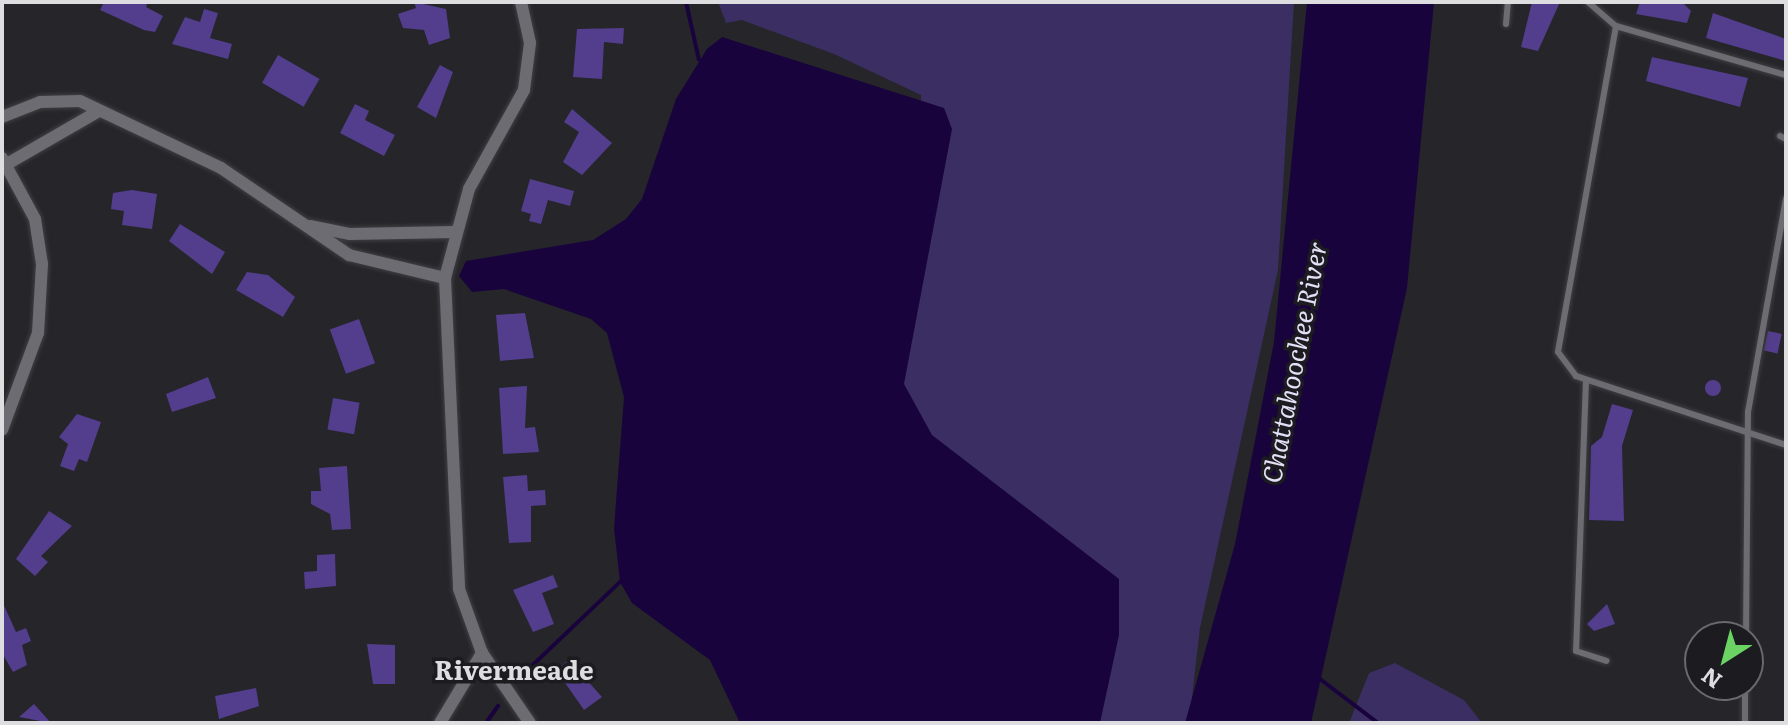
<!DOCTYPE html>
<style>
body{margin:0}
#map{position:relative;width:1788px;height:725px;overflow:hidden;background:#25252a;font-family:Literata,serif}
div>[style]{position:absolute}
.green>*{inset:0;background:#3b2e62}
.water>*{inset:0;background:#19033d}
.stream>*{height:4px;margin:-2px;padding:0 2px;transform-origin:2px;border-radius:2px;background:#19033d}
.building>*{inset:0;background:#533d8d;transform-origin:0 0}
.round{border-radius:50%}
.roads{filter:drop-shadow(0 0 2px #404044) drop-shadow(0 0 2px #404044)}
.service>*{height:6px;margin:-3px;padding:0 3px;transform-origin:3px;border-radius:3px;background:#6d6c73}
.minor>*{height:12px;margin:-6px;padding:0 6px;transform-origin:6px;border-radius:6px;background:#6d6c73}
span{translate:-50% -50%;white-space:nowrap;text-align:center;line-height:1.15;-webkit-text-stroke:7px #1c1b20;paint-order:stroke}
.water-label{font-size:26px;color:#e2dff6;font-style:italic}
.neighbourhood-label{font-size:26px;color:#dedee1;font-weight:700}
.frame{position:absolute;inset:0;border:4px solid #dedee1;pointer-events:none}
.north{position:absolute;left:1684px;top:621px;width:80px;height:80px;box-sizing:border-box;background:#1c1b20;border:2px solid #6a696d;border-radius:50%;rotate:216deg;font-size:22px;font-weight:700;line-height:32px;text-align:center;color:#dedee1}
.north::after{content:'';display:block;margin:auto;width:28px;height:36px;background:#6ad363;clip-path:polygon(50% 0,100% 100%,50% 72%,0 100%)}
</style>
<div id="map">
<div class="green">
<div style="clip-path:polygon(718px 2px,1294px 2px,1278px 270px,1200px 628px,1189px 723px,1076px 723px,935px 445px,893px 384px,923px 256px,921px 95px,834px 54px,742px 20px,726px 23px)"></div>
<div style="clip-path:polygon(1395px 663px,1464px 700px,1482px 723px,1349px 723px,1369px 673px)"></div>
</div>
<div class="water">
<div style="clip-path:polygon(1307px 2px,1434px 2px,1407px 288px,1311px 723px,1185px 723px,1235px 544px,1274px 342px)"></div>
<div style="clip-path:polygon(722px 37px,944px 108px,952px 129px,904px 384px,932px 435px,1119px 579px,1119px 635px,1100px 723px,740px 723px,710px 660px,632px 603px,620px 582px,614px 528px,624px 397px,607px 333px,591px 319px,504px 289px,472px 292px,459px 276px,466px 261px,593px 240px,626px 219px,642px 199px,676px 99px,707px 49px)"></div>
</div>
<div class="stream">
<div style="left:686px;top:2px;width:59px;rotate:77.4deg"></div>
<div style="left:1320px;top:679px;width:73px;rotate:37.2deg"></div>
<div style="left:517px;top:680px;width:142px;rotate:-43.6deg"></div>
<div style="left:486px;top:723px;width:21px;rotate:-55deg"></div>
</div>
<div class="building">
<div style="clip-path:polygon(104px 2px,148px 2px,146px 7px,163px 16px,155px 32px,144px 30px,100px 10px)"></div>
<div style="clip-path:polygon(414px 2px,446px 9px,450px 38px,429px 45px,424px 30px,403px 28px,398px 14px,416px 8px)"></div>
<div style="clip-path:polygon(1532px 2px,1560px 2px,1538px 51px,1521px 47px)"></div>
<div style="clip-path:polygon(1640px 2px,1682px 2px,1691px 11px,1687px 23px,1636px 14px)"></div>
<div style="clip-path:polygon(204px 9px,218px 13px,210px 38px,232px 44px,228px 59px,172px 44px,185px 17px,200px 22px)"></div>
<div style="clip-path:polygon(1713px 13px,1786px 39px,1786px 61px,1706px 38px)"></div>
<div style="clip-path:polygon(624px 28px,623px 44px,604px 42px,602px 79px,573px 77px,577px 29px)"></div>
<div style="left:278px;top:55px;width:48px;height:32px;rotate:30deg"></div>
<div style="clip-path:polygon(1652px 57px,1748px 78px,1740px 107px,1646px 81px)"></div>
<div style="clip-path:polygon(440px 65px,453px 72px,436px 118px,417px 107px)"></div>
<div style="clip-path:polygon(355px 104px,369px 111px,365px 120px,395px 135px,384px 156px,340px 133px)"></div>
<div style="clip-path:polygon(572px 109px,612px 143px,582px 175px,563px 162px,579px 132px,564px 122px)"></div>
<div style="clip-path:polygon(530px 179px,574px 191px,570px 206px,548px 200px,541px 224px,529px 221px,531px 214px,521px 211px)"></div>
<div style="clip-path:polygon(132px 190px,157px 194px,152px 229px,122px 225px,124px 211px,111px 209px,113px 193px)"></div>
<div style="clip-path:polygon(180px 224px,225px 252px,212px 274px,169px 241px)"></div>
<div style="clip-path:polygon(247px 272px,268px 275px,295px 297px,283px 317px,236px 290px)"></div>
<div style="clip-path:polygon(525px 313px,534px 358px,500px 361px,496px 315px)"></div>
<div style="left:359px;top:319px;width:47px;height:31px;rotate:70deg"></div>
<div style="left:1768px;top:331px;width:14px;height:20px;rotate:12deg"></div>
<div style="clip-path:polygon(208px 377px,216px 398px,172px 412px,166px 394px)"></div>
<div class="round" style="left:1705px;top:380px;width:16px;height:16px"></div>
<div style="clip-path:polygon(527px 386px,525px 428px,535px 427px,539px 452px,503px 454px,499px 388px)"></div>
<div style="left:333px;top:398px;width:27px;height:32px;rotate:10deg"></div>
<div style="clip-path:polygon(1612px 404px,1633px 410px,1622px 446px,1624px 521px,1589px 520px,1591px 446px,1602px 437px)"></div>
<div style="clip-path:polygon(77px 414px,101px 422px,87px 462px,79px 459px,74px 471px,60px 466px,68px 444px,59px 437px)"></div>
<div style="clip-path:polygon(347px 466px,351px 529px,332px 530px,330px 514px,311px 504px,311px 491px,321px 491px,319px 468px)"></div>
<div style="clip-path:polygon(527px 475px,528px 491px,545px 490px,546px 505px,531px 506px,531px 542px,509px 543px,503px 477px)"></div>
<div style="clip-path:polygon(49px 511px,72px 526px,41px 556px,48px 562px,35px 576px,16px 559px)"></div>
<div style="clip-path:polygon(335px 554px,336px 586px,305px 589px,304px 572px,317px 571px,317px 555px)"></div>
<div style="clip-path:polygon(553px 575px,558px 587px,542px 593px,554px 624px,533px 632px,513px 590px)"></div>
<div style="clip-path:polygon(2px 601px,16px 632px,26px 628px,31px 641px,22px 645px,27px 665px,13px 672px,2px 653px)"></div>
<div style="clip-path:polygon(1607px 604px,1615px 624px,1594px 631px,1587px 624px)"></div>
<div style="clip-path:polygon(367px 644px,395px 645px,395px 684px,373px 684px)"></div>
<div style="clip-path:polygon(569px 660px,602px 697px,584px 710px,556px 670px)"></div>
<div style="clip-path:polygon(256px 688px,259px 706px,219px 719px,215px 696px)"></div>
<div style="clip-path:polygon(34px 704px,51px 723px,19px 717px)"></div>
</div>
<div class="roads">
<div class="service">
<div style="left:1588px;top:2px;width:37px;rotate:41deg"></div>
<div style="left:1616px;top:26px;width:177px;rotate:16.1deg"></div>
<div style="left:1506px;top:24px;width:22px;rotate:-85deg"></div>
<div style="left:1616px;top:26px;width:331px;rotate:100.1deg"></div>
<div style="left:1558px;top:352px;width:30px;rotate:53deg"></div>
<div style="left:1576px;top:376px;width:221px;rotate:18.2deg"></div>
<div style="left:1780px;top:136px;width:7px;rotate:27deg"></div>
<div style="left:1586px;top:380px;width:271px;rotate:92.1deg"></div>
<div style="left:1576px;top:651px;width:32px;rotate:18deg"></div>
<div style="left:1746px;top:637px;width:225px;rotate:-89.5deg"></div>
<div style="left:1748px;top:412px;width:217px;rotate:-79.9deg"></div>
<div style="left:1745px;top:723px;width:38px;rotate:-90deg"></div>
</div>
<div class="minor">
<div style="left:521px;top:2px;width:42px;rotate:77.6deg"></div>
<div style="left:530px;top:43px;width:47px;rotate:97.3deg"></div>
<div style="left:524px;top:90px;width:113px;rotate:119.1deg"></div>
<div style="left:469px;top:189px;width:92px;rotate:105.1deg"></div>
<div style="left:445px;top:278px;width:311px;rotate:87.4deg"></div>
<div style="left:459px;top:589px;width:68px;rotate:70.2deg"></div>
<div style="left:482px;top:653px;width:85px;rotate:55.6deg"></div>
<div style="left:2px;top:117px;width:41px;rotate:-21.5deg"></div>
<div style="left:40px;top:102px;width:40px;rotate:-1.4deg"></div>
<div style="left:80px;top:101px;width:156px;rotate:25.4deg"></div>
<div style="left:221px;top:168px;width:155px;rotate:34.2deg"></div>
<div style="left:349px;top:255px;width:99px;rotate:13.5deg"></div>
<div style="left:2px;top:158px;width:69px;rotate:61.6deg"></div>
<div style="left:35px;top:219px;width:46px;rotate:81.2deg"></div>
<div style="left:42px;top:264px;width:69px;rotate:93.3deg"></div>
<div style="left:38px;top:333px;width:103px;rotate:110.4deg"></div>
<div style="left:7px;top:164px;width:104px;rotate:-30deg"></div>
<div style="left:310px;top:226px;width:41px;rotate:11.3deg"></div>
<div style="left:350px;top:234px;width:103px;rotate:-1.1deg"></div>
<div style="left:440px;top:723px;width:82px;rotate:-59deg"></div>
</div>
</div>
<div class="water-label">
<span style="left:1293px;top:362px;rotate:-79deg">Chattahoochee River</span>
</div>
<div class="neighbourhood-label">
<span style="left:514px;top:669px">Rivermeade</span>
</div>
<div class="frame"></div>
<div class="north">N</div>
</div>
